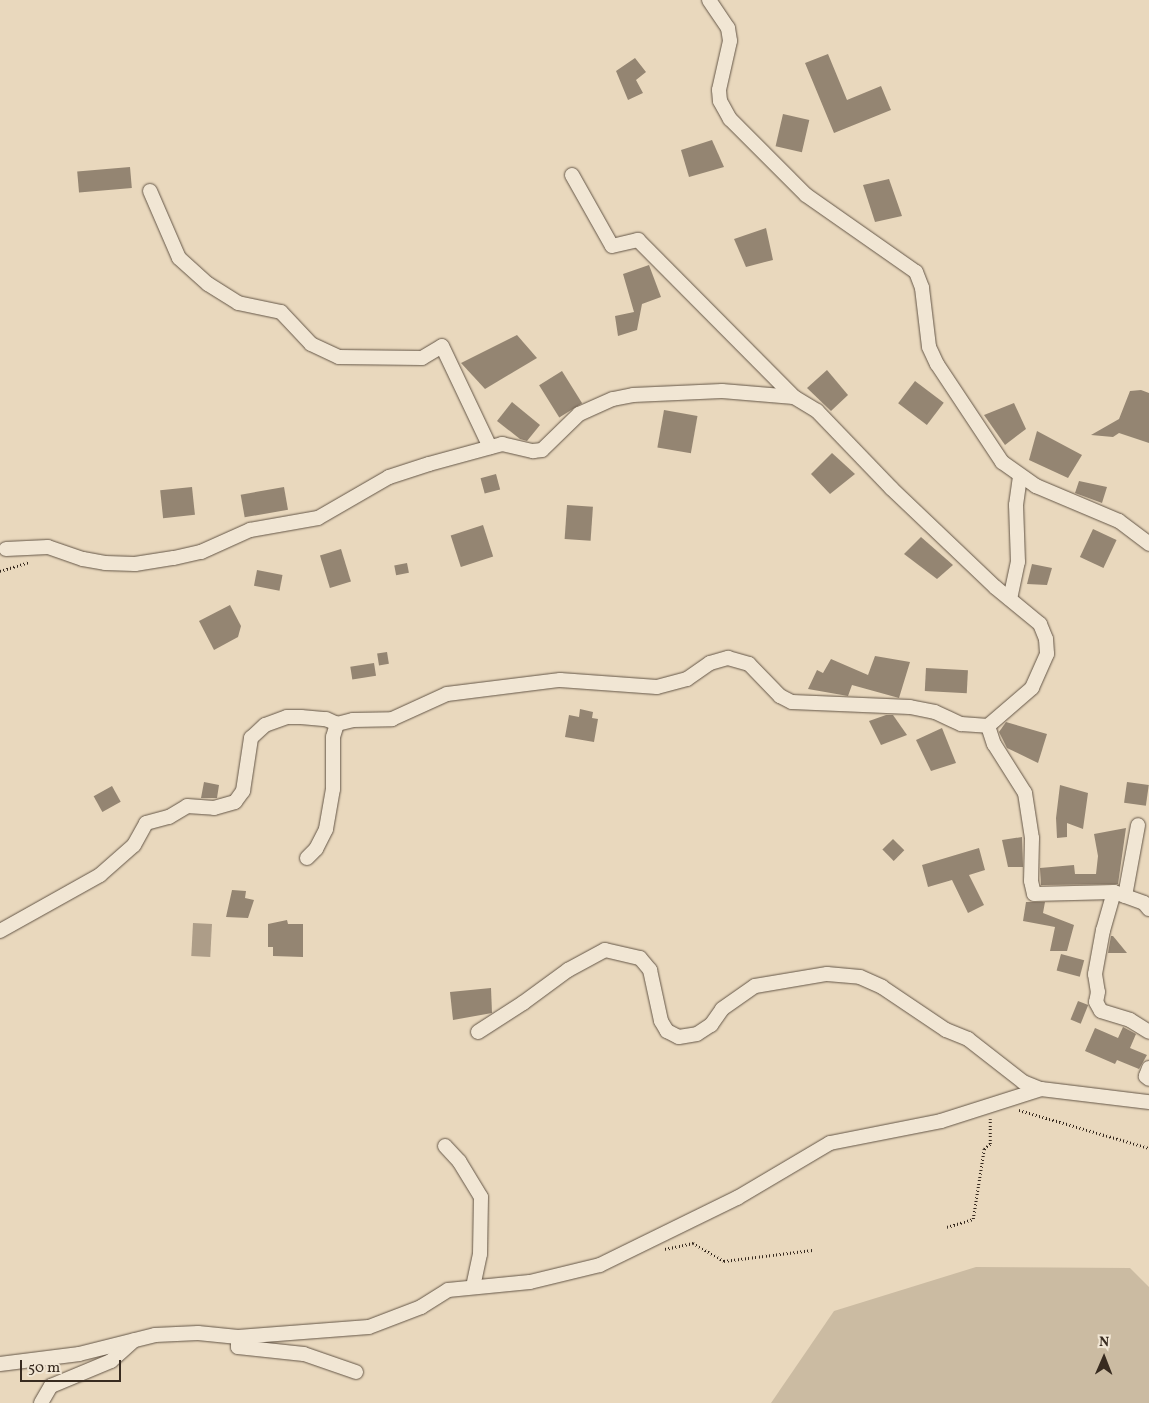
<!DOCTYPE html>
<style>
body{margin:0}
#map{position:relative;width:1149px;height:1403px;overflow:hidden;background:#e9d8bd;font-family:Vollkorn,serif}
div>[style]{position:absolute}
.green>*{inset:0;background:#cbbba2}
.water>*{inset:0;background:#ad9d88;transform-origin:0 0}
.building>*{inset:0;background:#948572;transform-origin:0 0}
.path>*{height:2.5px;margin-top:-1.25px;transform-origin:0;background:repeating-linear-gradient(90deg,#382b20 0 1px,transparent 0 3.5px)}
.roads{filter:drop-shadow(0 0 1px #645647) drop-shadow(0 0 1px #645647)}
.street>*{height:14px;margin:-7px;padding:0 7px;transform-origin:7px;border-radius:7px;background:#f1e6d4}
span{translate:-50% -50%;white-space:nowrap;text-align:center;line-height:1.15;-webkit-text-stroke:4px #f1e6d4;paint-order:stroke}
.north{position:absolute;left:1079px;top:1333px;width:50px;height:50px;-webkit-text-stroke:4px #f1e6d4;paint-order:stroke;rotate:1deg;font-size:14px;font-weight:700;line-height:20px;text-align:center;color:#382b20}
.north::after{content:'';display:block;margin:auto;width:18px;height:22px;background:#382b20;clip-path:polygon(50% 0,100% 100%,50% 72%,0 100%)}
.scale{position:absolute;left:20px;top:1360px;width:101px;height:22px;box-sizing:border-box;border:2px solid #382b20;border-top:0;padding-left:6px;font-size:15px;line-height:18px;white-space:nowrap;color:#382b20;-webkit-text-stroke:4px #f1e6d4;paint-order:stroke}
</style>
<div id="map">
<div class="green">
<div style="clip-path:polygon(976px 1267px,1130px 1268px,1149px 1287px,1149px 1403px,771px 1403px,834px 1311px)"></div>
</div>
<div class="water">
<div style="left:193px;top:923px;width:19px;height:33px;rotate:3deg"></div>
</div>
<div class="building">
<div style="clip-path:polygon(828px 54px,847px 100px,881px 86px,891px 110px,834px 133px,805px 63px)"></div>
<div style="clip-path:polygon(635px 58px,646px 72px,636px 80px,643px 93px,628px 100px,616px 71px)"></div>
<div style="left:783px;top:114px;width:27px;height:33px;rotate:13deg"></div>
<div style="clip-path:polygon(712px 140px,724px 167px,689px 177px,681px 150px)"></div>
<div style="left:130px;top:167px;width:21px;height:53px;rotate:85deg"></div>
<div style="clip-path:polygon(889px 179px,902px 216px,875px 222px,863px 185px)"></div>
<div style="clip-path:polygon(766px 228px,773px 260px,746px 267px,734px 239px)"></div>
<div style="clip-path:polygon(649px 265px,661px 297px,642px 304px,637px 330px,618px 336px,615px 316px,634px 312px,623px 274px)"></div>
<div style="clip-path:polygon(517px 335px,537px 358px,485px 389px,461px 363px)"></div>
<div style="clip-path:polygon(827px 370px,848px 395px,831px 411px,807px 388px)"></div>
<div style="left:562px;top:371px;width:38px;height:27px;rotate:58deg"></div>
<div style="left:915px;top:381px;width:36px;height:28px;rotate:37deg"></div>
<div style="clip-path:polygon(1141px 390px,1149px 393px,1149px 443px,1119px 433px,1113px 437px,1091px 435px,1119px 419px,1130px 391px)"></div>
<div style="clip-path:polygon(512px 402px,540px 425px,527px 441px,520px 439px,497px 421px)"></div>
<div style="clip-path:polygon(1014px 403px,1026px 429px,1005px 445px,984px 415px)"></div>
<div style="left:664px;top:410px;width:34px;height:38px;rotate:10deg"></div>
<div style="clip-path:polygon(1037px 431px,1082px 455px,1068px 478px,1029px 460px)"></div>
<div style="clip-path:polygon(832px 453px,855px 474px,830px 494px,811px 474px)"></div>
<div style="left:496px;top:474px;width:16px;height:16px;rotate:75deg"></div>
<div style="clip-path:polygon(1079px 481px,1107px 487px,1102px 503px,1075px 493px)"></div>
<div style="left:192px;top:487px;width:28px;height:32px;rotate:84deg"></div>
<div style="left:284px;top:487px;width:23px;height:44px;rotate:80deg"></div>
<div style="left:567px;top:505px;width:26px;height:34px;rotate:4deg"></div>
<div style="left:483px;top:525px;width:33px;height:34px;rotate:72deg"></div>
<div style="left:1093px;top:529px;width:26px;height:31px;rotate:25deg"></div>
<div style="clip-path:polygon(921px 537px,953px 565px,937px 579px,904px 554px)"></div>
<div style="left:341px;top:549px;width:34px;height:22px;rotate:73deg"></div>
<div style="left:407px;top:563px;width:10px;height:13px;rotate:79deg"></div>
<div style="clip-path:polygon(1032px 564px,1052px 568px,1047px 585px,1027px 584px)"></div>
<div style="left:257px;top:570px;width:26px;height:16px;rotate:11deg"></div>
<div style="clip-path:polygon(230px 605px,241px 626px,238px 637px,214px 650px,199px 621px)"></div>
<div style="left:387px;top:652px;width:12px;height:10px;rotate:81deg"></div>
<div style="clip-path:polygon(875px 656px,910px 662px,899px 698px,852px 685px,848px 696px,808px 689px,817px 670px,823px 673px,831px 659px,868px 675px)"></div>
<div style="left:374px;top:663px;width:13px;height:24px;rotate:81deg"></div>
<div style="left:926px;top:668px;width:42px;height:23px;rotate:3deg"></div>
<div style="clip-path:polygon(580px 709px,593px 712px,592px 718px,598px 719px,594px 742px,565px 737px,569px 715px,579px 717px)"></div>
<div style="clip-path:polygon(886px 715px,893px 715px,907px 735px,881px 745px,869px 721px)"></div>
<div style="clip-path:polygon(1006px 722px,1047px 734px,1038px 763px,1007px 748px,999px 732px)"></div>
<div style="clip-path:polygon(942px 728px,956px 763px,931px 771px,916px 740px)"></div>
<div style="clip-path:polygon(204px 782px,219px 785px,217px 798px,201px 798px)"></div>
<div style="left:1127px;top:782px;width:22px;height:21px;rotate:8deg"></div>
<div style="clip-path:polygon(1060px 785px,1088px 793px,1083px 829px,1067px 823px,1067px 837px,1057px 838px,1056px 818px)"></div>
<div style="left:112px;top:786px;width:18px;height:21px;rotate:61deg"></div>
<div style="clip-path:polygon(1126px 828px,1118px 884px,1041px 885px,1040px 868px,1074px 865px,1075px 874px,1096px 874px,1098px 856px,1094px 834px)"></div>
<div style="clip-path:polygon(1022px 837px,1023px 867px,1008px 867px,1002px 840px)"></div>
<div style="left:893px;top:839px;width:16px;height:15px;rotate:45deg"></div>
<div style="clip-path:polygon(979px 848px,985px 870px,969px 875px,984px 905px,968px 913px,952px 880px,928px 887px,922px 865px)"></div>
<div style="clip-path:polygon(232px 890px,246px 891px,245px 898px,254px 900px,248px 918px,226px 917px)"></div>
<div style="clip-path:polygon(1026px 902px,1045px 902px,1043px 913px,1074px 925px,1067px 951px,1050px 951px,1055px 927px,1023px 921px)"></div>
<div style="clip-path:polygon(287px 920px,288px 924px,303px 924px,303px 957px,273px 956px,273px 947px,268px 947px,268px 924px)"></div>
<div style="clip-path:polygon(1111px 936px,1113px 936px,1127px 953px,1108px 953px)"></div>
<div style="left:1061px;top:954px;width:24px;height:17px;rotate:15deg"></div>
<div style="clip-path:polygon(491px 988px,492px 1013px,453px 1020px,450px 992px)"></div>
<div style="left:1078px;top:1001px;width:11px;height:20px;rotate:22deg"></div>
<div style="clip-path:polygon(1123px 1027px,1136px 1034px,1130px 1048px,1147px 1055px,1139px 1069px,1117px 1060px,1115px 1064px,1085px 1051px,1095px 1028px,1118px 1038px)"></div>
</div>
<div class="path">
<div style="left:0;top:571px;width:31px;rotate:-17deg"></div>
<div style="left:1019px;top:1110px;width:135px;rotate:16.3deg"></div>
<div style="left:947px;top:1227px;width:27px;rotate:-17deg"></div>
<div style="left:973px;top:1219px;width:71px;rotate:-81.1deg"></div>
<div style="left:984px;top:1149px;width:8px;rotate:-40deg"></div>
<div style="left:990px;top:1144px;width:25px;rotate:-90deg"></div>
<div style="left:665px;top:1249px;width:29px;rotate:-12deg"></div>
<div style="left:693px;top:1243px;width:36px;rotate:30deg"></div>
<div style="left:724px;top:1261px;width:89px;rotate:-7.1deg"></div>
</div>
<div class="roads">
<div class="street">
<div style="left:709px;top:0;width:34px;rotate:56deg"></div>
<div style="left:728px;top:28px;width:13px;rotate:81deg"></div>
<div style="left:730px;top:41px;width:50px;rotate:102.7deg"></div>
<div style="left:719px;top:90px;width:11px;rotate:85deg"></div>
<div style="left:720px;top:101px;width:21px;rotate:61deg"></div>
<div style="left:730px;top:119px;width:107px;rotate:45deg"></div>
<div style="left:806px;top:195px;width:134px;rotate:35deg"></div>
<div style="left:916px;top:272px;width:17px;rotate:69deg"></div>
<div style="left:922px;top:288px;width:59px;rotate:83.2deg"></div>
<div style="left:929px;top:347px;width:19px;rotate:65deg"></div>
<div style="left:937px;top:364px;width:118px;rotate:56.4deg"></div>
<div style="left:1002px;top:462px;width:42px;rotate:35.2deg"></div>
<div style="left:1036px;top:486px;width:90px;rotate:22.9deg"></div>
<div style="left:1119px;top:521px;width:38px;rotate:37deg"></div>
<div style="left:572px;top:175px;width:81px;rotate:60.6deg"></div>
<div style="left:612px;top:246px;width:27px;rotate:-13deg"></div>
<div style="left:638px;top:240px;width:221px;rotate:45.2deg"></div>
<div style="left:150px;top:191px;width:73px;rotate:66.6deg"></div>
<div style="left:179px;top:258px;width:39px;rotate:42deg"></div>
<div style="left:208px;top:284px;width:36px;rotate:32deg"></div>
<div style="left:238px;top:303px;width:44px;rotate:11.8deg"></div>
<div style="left:281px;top:312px;width:44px;rotate:46.8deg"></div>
<div style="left:311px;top:344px;width:31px;rotate:25deg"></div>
<div style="left:339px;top:357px;width:83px;rotate:0.7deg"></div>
<div style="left:422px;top:358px;width:23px;rotate:-31deg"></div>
<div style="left:442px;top:346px;width:112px;rotate:64.6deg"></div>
<div style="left:6px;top:549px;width:42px;rotate:-2.7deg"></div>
<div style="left:48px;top:547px;width:37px;rotate:19deg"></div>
<div style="left:83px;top:559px;width:22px;rotate:10deg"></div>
<div style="left:105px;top:563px;width:30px;rotate:2deg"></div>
<div style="left:135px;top:564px;width:39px;rotate:-9deg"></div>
<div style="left:174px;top:558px;width:28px;rotate:-13deg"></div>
<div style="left:201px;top:552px;width:54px;rotate:-24.2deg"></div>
<div style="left:250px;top:530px;width:69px;rotate:-10deg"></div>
<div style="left:318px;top:518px;width:82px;rotate:-30deg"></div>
<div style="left:389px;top:477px;width:42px;rotate:-18deg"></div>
<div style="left:429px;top:464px;width:76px;rotate:-15.3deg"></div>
<div style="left:502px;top:444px;width:32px;rotate:13deg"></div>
<div style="left:533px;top:451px;width:9px;rotate:-6deg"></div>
<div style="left:542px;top:450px;width:52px;rotate:-44.2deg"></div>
<div style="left:579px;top:414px;width:37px;rotate:-24deg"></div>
<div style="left:613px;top:399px;width:20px;rotate:-11deg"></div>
<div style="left:633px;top:395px;width:89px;rotate:-2.6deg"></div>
<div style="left:722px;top:391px;width:72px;rotate:4.8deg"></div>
<div style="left:794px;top:397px;width:27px;rotate:31deg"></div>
<div style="left:817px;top:411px;width:107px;rotate:46.1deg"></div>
<div style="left:891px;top:488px;width:144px;rotate:43.6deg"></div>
<div style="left:995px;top:587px;width:58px;rotate:39.4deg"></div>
<div style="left:1040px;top:624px;width:16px;rotate:68deg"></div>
<div style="left:1046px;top:639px;width:15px;rotate:86deg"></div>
<div style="left:1047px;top:654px;width:37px;rotate:114deg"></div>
<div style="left:1032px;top:688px;width:58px;rotate:139.2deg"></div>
<div style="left:988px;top:726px;width:19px;rotate:72deg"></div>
<div style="left:994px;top:744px;width:58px;rotate:57.7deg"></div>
<div style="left:1025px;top:793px;width:46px;rotate:81.2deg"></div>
<div style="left:1032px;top:838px;width:43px;rotate:91.3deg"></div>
<div style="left:1031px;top:881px;width:13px;rotate:77deg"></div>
<div style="left:1034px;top:894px;width:80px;rotate:-1.4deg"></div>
<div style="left:1114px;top:892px;width:32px;rotate:20deg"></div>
<div style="left:1144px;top:903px;width:8px;rotate:50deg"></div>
<div style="left:1010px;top:599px;width:38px;rotate:-78deg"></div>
<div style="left:1018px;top:562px;width:57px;rotate:-92deg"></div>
<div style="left:1016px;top:505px;width:28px;rotate:-82deg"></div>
<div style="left:307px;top:858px;width:13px;rotate:-45deg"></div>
<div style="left:316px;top:849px;width:22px;rotate:-63deg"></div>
<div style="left:326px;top:829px;width:41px;rotate:-80.1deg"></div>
<div style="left:333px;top:789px;width:52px;rotate:-90deg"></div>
<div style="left:333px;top:737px;width:14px;rotate:-73deg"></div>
<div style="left:337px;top:724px;width:16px;rotate:-14deg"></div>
<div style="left:353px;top:720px;width:39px;rotate:-1deg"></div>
<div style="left:392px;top:719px;width:60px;rotate:-24.4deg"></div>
<div style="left:447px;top:694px;width:114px;rotate:-7.1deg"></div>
<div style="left:560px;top:680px;width:97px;rotate:4.1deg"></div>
<div style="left:657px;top:687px;width:31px;rotate:-15deg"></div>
<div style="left:687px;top:679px;width:28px;rotate:-35deg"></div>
<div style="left:710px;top:663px;width:19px;rotate:-16deg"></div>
<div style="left:728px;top:658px;width:22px;rotate:16deg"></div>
<div style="left:749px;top:664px;width:45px;rotate:45.9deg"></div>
<div style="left:780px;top:696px;width:13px;rotate:27deg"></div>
<div style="left:792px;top:702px;width:118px;rotate:2.4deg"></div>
<div style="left:910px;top:707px;width:25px;rotate:11deg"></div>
<div style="left:935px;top:712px;width:29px;rotate:25deg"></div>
<div style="left:961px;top:724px;width:27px;rotate:4deg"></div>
<div style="left:1114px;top:892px;width:40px;rotate:106deg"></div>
<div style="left:1103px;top:930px;width:45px;rotate:100.3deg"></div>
<div style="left:1095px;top:974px;width:18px;rotate:81deg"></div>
<div style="left:1098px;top:992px;width:10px;rotate:101deg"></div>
<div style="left:1096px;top:1002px;width:10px;rotate:61deg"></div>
<div style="left:1101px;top:1011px;width:30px;rotate:17deg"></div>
<div style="left:1130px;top:1020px;width:22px;rotate:32deg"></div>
<div style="left:1125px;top:896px;width:72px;rotate:-79.6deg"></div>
<div style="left:0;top:931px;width:115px;rotate:-29.2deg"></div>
<div style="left:100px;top:875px;width:45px;rotate:-41.4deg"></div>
<div style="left:134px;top:845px;width:25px;rotate:-61deg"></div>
<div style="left:146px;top:823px;width:24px;rotate:-15deg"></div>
<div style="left:169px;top:817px;width:21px;rotate:-31deg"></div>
<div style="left:187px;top:806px;width:27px;rotate:4deg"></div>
<div style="left:214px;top:808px;width:22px;rotate:-16deg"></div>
<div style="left:235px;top:802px;width:14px;rotate:-54deg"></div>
<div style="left:243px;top:791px;width:54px;rotate:-81.4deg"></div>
<div style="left:251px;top:738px;width:19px;rotate:-43deg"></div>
<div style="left:265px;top:725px;width:23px;rotate:-20deg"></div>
<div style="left:287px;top:717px;width:14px"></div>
<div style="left:301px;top:717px;width:25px;rotate:5deg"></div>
<div style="left:326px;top:719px;width:12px;rotate:24deg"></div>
<div style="left:478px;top:1032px;width:54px;rotate:-32.8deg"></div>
<div style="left:523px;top:1003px;width:56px;rotate:-36.3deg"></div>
<div style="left:568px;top:970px;width:42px;rotate:-28.4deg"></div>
<div style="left:605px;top:950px;width:36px;rotate:13deg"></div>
<div style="left:640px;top:958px;width:16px;rotate:50deg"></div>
<div style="left:650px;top:970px;width:52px;rotate:77.8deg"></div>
<div style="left:661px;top:1021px;width:12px;rotate:59deg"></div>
<div style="left:667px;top:1031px;width:13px;rotate:27deg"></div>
<div style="left:679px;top:1037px;width:18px;rotate:-9deg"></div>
<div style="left:697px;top:1034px;width:17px;rotate:-33deg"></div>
<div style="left:711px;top:1025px;width:19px;rotate:-55deg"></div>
<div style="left:722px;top:1009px;width:40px;rotate:-34.9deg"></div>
<div style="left:755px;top:986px;width:73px;rotate:-9.5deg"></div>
<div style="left:827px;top:974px;width:33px;rotate:5deg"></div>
<div style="left:860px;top:977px;width:24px;rotate:24deg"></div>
<div style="left:882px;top:987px;width:77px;rotate:33.9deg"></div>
<div style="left:946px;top:1030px;width:24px;rotate:22deg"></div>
<div style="left:968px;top:1039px;width:70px;rotate:38deg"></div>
<div style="left:1023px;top:1082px;width:18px;rotate:22deg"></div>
<div style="left:1149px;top:1068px;width:9px;rotate:111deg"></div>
<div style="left:1146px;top:1076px;width:4px;rotate:45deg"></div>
<div style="left:445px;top:1146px;width:21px;rotate:47deg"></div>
<div style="left:459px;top:1161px;width:42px;rotate:58.6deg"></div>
<div style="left:481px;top:1197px;width:57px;rotate:91deg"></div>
<div style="left:480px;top:1254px;width:33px;rotate:102deg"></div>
<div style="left:238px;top:1337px;width:10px;rotate:90deg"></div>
<div style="left:238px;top:1347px;width:66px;rotate:6.1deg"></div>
<div style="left:304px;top:1354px;width:55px;rotate:19.1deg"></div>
<div style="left:0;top:1364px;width:80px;rotate:-7.2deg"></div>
<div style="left:79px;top:1354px;width:78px;rotate:-14deg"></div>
<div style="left:155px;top:1335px;width:43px;rotate:-2.7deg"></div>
<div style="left:198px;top:1333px;width:40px;rotate:5.7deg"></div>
<div style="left:238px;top:1337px;width:131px;rotate:-4.4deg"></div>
<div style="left:369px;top:1327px;width:56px;rotate:-21deg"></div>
<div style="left:421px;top:1307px;width:32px;rotate:-32deg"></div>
<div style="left:448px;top:1290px;width:82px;rotate:-5.6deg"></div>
<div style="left:530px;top:1282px;width:72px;rotate:-13.7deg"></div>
<div style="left:600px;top:1265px;width:153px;rotate:-26.1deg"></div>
<div style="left:737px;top:1198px;width:108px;rotate:-30.6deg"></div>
<div style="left:830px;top:1143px;width:113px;rotate:-11.2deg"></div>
<div style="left:941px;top:1121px;width:105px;rotate:-17.7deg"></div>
<div style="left:1041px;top:1089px;width:109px;rotate:6.9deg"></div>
<div style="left:41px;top:1403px;width:20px;rotate:-60deg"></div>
<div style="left:51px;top:1386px;width:65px;rotate:-22.6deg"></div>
<div style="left:111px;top:1361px;width:31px;rotate:-42deg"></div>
</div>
</div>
<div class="north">N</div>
<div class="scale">50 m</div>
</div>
